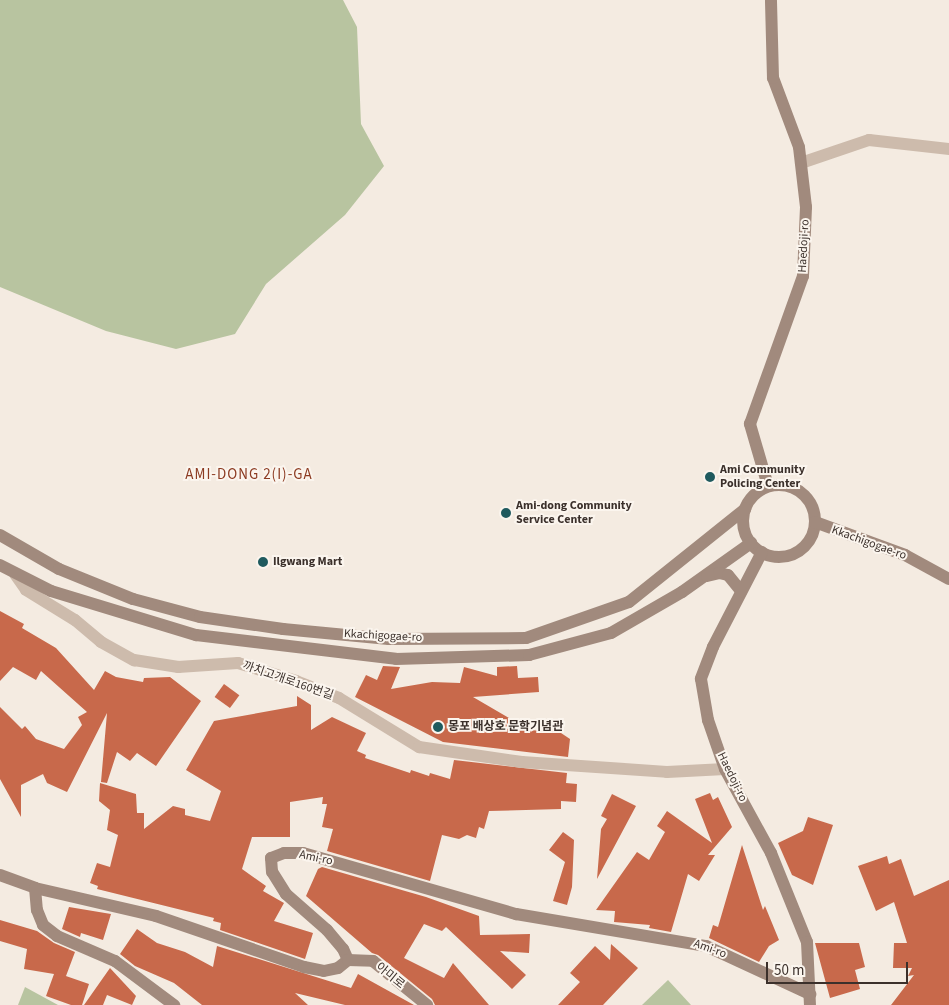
<!DOCTYPE html>
<meta charset="utf-8">
<style>
body{margin:0}
#map{position:relative;width:949px;height:1005px;overflow:hidden;background:#f4ebe1;font-family:"Source Sans 3","Noto Sans KR",sans-serif}
div>[style]{position:absolute}
.green>*{inset:0;background:#b8c4a0}
.building>*{inset:0;background:#c8694b;transform-origin:0 0}
.street>*{height:12px;margin:-6px;padding:0 6px;transform-origin:6px;border-radius:6px;background:#cdbbac}
.secondary>*{height:12px;margin:-6px;padding:0 6px;transform-origin:6px;border-radius:6px;background:#a18a7d}
.secondary>.ring{margin:-6px;padding:0;box-sizing:content-box;background:none;border:12px solid #a18a7d;border-radius:50%}
.dots>*{width:14px;height:14px;translate:-50% -50%;box-sizing:border-box;border:2px solid #fbf5ee;border-radius:50%}
span{translate:-50% -50%;white-space:nowrap;text-align:center;line-height:1.15;-webkit-text-stroke:4px #fbf5ee;paint-order:stroke}
.street-label{font-size:12px;color:#3b302b}
.poi-label{font-size:12px;color:#3b302b;font-weight:700}
.left{translate:0 -50%;text-align:left}
.quarter-label{font-size:15px;color:#8c3b22;letter-spacing:1px}
.scale{position:absolute;left:766px;top:962px;width:142px;height:22px;box-sizing:border-box;border:2px solid #3b302b;border-top:0;padding-left:6px;font-size:15px;line-height:18px;white-space:nowrap;color:#3b302b;-webkit-text-stroke:4px #fbf5ee;paint-order:stroke}
</style>
<div id="map">
<div class="green">
<div style="clip-path:polygon(0 0,343px 0,357px 27px,361px 124px,384px 166px,345px 215px,266px 284px,235px 334px,176px 349px,106px 331px,0 287px)"></div>
<div style="clip-path:polygon(668px 980px,691px 1005px,642px 1005px)"></div>
<div style="clip-path:polygon(25px 987px,58px 1005px,18px 1005px)"></div>
</div>
<div class="building">
<div style="clip-path:polygon(0 611px,24px 624px,22px 628px,56px 648px,94px 690px,105px 671px,116px 677px,143px 682px,144px 678px,170px 677px,201px 701px,156px 766px,137px 753px,130px 761px,117px 752px,107px 783px,101px 782px,107px 713px,67px 792px,47px 783px,43px 774px,21px 785px,21px 817px,0 779px,0 707px,22px 729px,25px 726px,36px 739px,64px 749px,82px 725px,78px 717px,87px 712px,41px 671px,36px 680px,13px 667px,0 681px)"></div>
<div style="clip-path:polygon(383px 666px,400px 667px,391px 689px,432px 682px,460px 683px,464px 667px,497px 676px,497px 667px,517px 666px,518px 678px,538px 677px,539px 692px,473px 697px,509px 718px,511px 729px,545px 731px,546px 723px,570px 739px,568px 757px,443px 742px,355px 697px,366px 675px,377px 680px)"></div>
<div style="left:224px;top:684px;width:19px;height:16px;rotate:36deg"></div>
<div style="clip-path:polygon(297px 696px,311px 705px,311px 730px,332px 717px,366px 733px,357px 751px,366px 755px,365px 758px,410px 773px,411px 770px,429px 776px,430px 773px,450px 779px,454px 760px,567px 773px,566px 783px,577px 784px,576px 802px,561px 801px,561px 809px,489px 811px,484px 829px,479px 827px,476px 838px,467px 835px,459px 839px,442px 835px,430px 881px,327px 851px,333px 829px,322px 827px,327px 804px,322px 804px,323px 797px,290px 802px,290px 837px,252px 837px,242px 869px,266px 886px,263px 891px,284px 903px,274px 921px,313px 933px,305px 959px,220px 930px,221px 923px,213px 921px,214px 918px,97px 889px,98px 886px,90px 883px,97px 863px,110px 867px,118px 835px,107px 830px,110px 810px,99px 801px,100px 783px,136px 794px,137px 813px,144px 813px,144px 829px,173px 806px,185px 809px,185px 815px,210px 821px,221px 791px,186px 770px,214px 721px,297px 706px)"></div>
<div style="clip-path:polygon(710px 793px,713px 800px,718px 797px,732px 827px,708px 855px,715px 855px,699px 881px,688px 874px,671px 932px,649px 928px,650px 925px,614px 922px,615px 911px,596px 910px,637px 852px,649px 860px,665px 832px,657px 826px,667px 811px,712px 843px,695px 799px)"></div>
<div style="clip-path:polygon(612px 794px,636px 806px,597px 879px,601px 829px,607px 819px,601px 816px)"></div>
<div style="clip-path:polygon(808px 817px,833px 825px,813px 885px,792px 875px,778px 843px,803px 831px)"></div>
<div style="clip-path:polygon(563px 832px,574px 840px,572px 887px,567px 905px,553px 901px,565px 862px,549px 850px)"></div>
<div style="clip-path:polygon(742px 845px,763px 910px,765px 906px,779px 940px,769px 946px,759px 962px,709px 938px,713px 925px,718px 927px)"></div>
<div style="clip-path:polygon(887px 856px,889px 864px,901px 859px,914px 896px,949px 880px,949px 1005px,891px 1005px,914px 975px,908px 976px,912px 968px,893px 968px,894px 943px,907px 943px,894px 902px,876px 911px,858px 866px)"></div>
<div style="clip-path:polygon(322px 867px,426px 897px,479px 916px,480px 935px,530px 934px,529px 953px,500px 951px,526px 975px,512px 989px,446px 927px,442px 931px,424px 924px,404px 958px,444px 978px,453px 963px,489px 1005px,435px 1005px,432px 999px,378px 955px,372px 953px,306px 896px,318px 869px)"></div>
<div style="clip-path:polygon(69px 907px,111px 914px,103px 940px,81px 933px,80px 937px,62px 929px)"></div>
<div style="clip-path:polygon(0 920px,37px 931px,54px 943px,75px 952px,66px 976px,63px 975px,89px 984px,82px 1005px,71px 1005px,46px 996px,54px 974px,24px 969px,27px 949px,0 941px)"></div>
<div style="clip-path:polygon(137px 929px,157px 943px,185px 952px,213px 967px,217px 946px,351px 988px,358px 974px,414px 1005px,345px 1005px,295px 993px,308px 1005px,202px 1005px,174px 983px,135px 966px,120px 954px)"></div>
<div style="clip-path:polygon(815px 943px,859px 943px,865px 967px,855px 970px,860px 989px,830px 998px)"></div>
<div style="clip-path:polygon(611px 944px,638px 968px,603px 1005px,558px 1005px,580px 982px,570px 973px,595px 946px,610px 960px)"></div>
<div style="clip-path:polygon(110px 968px,136px 996px,132px 1005px,107px 995px,103px 1005px,84px 1005px)"></div>
</div>
<div class="street">
<div style="left:801px;top:163px;width:72px;rotate:-18.7deg"></div>
<div style="left:869px;top:140px;width:81px;rotate:6.4deg"></div>
<div style="left:15px;top:574px;width:19px;rotate:55deg"></div>
<div style="left:26px;top:590px;width:57px;rotate:31.5deg"></div>
<div style="left:75px;top:620px;width:34px;rotate:40deg"></div>
<div style="left:101px;top:642px;width:38px;rotate:29deg"></div>
<div style="left:134px;top:660px;width:45px;rotate:9deg"></div>
<div style="left:178px;top:667px;width:60px;rotate:-3.8deg"></div>
<div style="left:238px;top:663px;width:61px;rotate:17.2deg"></div>
<div style="left:296px;top:681px;width:46px;rotate:21.6deg"></div>
<div style="left:339px;top:698px;width:94px;rotate:31.5deg"></div>
<div style="left:419px;top:747px;width:104px;rotate:8.3deg"></div>
<div style="left:522px;top:762px;width:145px;rotate:3.9deg"></div>
<div style="left:667px;top:772px;width:58px;rotate:-3deg"></div>
</div>
<div class="secondary">
<div class="ring" style="left:743px;top:485px;width:60px;height:60px"></div>
<div style="left:768px;top:486px;width:65px;rotate:-106.2deg"></div>
<div style="left:750px;top:424px;width:157px;rotate:-70.3deg"></div>
<div style="left:803px;top:276px;width:69px;rotate:-87.5deg"></div>
<div style="left:806px;top:207px;width:60px;rotate:-96.7deg"></div>
<div style="left:799px;top:147px;width:74px;rotate:-110.6deg"></div>
<div style="left:773px;top:78px;width:78px;rotate:-91.5deg"></div>
<div style="left:815px;top:522px;width:96px;rotate:20.1deg"></div>
<div style="left:905px;top:555px;width:50px;rotate:28.6deg"></div>
<div style="left:0;top:535px;width:68px;rotate:30deg"></div>
<div style="left:59px;top:569px;width:80px;rotate:22.1deg"></div>
<div style="left:133px;top:599px;width:69px;rotate:15deg"></div>
<div style="left:200px;top:617px;width:84px;rotate:8.2deg"></div>
<div style="left:283px;top:629px;width:106px;rotate:5.4deg"></div>
<div style="left:389px;top:639px;width:137px;rotate:-0.4deg"></div>
<div style="left:526px;top:638px;width:109px;rotate:-19.3deg"></div>
<div style="left:629px;top:602px;width:149px;rotate:-38.7deg"></div>
<div style="left:762px;top:552px;width:107px;rotate:117.3deg"></div>
<div style="left:713px;top:647px;width:34px;rotate:111deg"></div>
<div style="left:701px;top:679px;width:42px;rotate:80.3deg"></div>
<div style="left:708px;top:720px;width:52px;rotate:70.9deg"></div>
<div style="left:725px;top:769px;width:96px;rotate:61.3deg"></div>
<div style="left:771px;top:853px;width:96px;rotate:68deg"></div>
<div style="left:807px;top:942px;width:63px;rotate:87.3deg"></div>
<div style="left:0;top:565px;width:57px;rotate:27deg"></div>
<div style="left:51px;top:591px;width:152px;rotate:16.9deg"></div>
<div style="left:196px;top:635px;width:201px;rotate:6.8deg"></div>
<div style="left:396px;top:659px;width:133px;rotate:-1.7deg"></div>
<div style="left:529px;top:655px;width:85px;rotate:-15deg"></div>
<div style="left:611px;top:633px;width:82px;rotate:-30deg"></div>
<div style="left:682px;top:592px;width:85px;rotate:-35.4deg"></div>
<div style="left:707px;top:576px;width:12px;rotate:-14deg"></div>
<div style="left:719px;top:573px;width:9px;rotate:13deg"></div>
<div style="left:728px;top:575px;width:21px;rotate:51deg"></div>
<div style="left:0;top:875px;width:37px;rotate:20deg"></div>
<div style="left:35px;top:888px;width:124px;rotate:13deg"></div>
<div style="left:156px;top:916px;width:157px;rotate:19deg"></div>
<div style="left:304px;top:967px;width:20px;rotate:11deg"></div>
<div style="left:324px;top:971px;width:14px;rotate:-12deg"></div>
<div style="left:338px;top:968px;width:13px;rotate:-39deg"></div>
<div style="left:348px;top:960px;width:12px;rotate:-114deg"></div>
<div style="left:343px;top:949px;width:25px;rotate:-130deg"></div>
<div style="left:327px;top:930px;width:55px;rotate:-138.7deg"></div>
<div style="left:286px;top:894px;width:26px;rotate:-122deg"></div>
<div style="left:272px;top:872px;width:14px;rotate:-94deg"></div>
<div style="left:271px;top:858px;width:14px;rotate:-21deg"></div>
<div style="left:284px;top:853px;width:19px"></div>
<div style="left:303px;top:853px;width:222px;rotate:16deg"></div>
<div style="left:516px;top:914px;width:193px;rotate:9.6deg"></div>
<div style="left:706px;top:946px;width:115px;rotate:24.8deg"></div>
<div style="left:35px;top:888px;width:22px;rotate:85deg"></div>
<div style="left:37px;top:910px;width:16px;rotate:68deg"></div>
<div style="left:43px;top:925px;width:18px;rotate:38deg"></div>
<div style="left:57px;top:936px;width:63px;rotate:23.3deg"></div>
<div style="left:115px;top:961px;width:74px;rotate:36.7deg"></div>
<div style="left:348px;top:960px;width:25px;rotate:2deg"></div>
<div style="left:373px;top:961px;width:70px;rotate:39.2deg"></div>
</div>
<div class="dots">
<div style="left:710px;top:477px;background:#1f5a5e"></div>
<div style="left:506px;top:513px;background:#1f5a5e"></div>
<div style="left:263px;top:562px;background:#1f5a5e"></div>
<div style="left:438px;top:727px;background:#1f5a5e"></div>
</div>
<div class="street-label">
<span style="left:804px;top:246px;rotate:-87deg">Haedoji-ro</span>
<span style="left:869px;top:543px;rotate:20deg">Kkachigogae-ro</span>
<span style="left:383px;top:636px;rotate:3deg">Kkachigogae-ro</span>
<span style="left:288px;top:681px;rotate:19deg">까치고개로160번길</span>
<span style="left:732px;top:777px;rotate:64deg">Haedoji-ro</span>
<span style="left:316px;top:858px;rotate:12deg">Ami-ro</span>
<span style="left:710px;top:949px;rotate:20deg">Ami-ro</span>
<span style="left:390px;top:976px;rotate:39deg">아미로</span>
</div>
<div class="poi-label">
<span class="left" style="left:720px;top:477px">Ami Community<br>Policing Center</span>
<span class="left" style="left:516px;top:513px">Ami-dong Community<br>Service Center</span>
<span class="left" style="left:273px;top:562px">Ilgwang Mart</span>
<span class="left" style="left:448px;top:727px">몽포 배상호 문학기념관</span>
</div>
<div class="quarter-label">
<span style="left:249px;top:475px">AMI-DONG 2(I)-GA</span>
</div>
<div class="scale">50 m</div>
</div>
